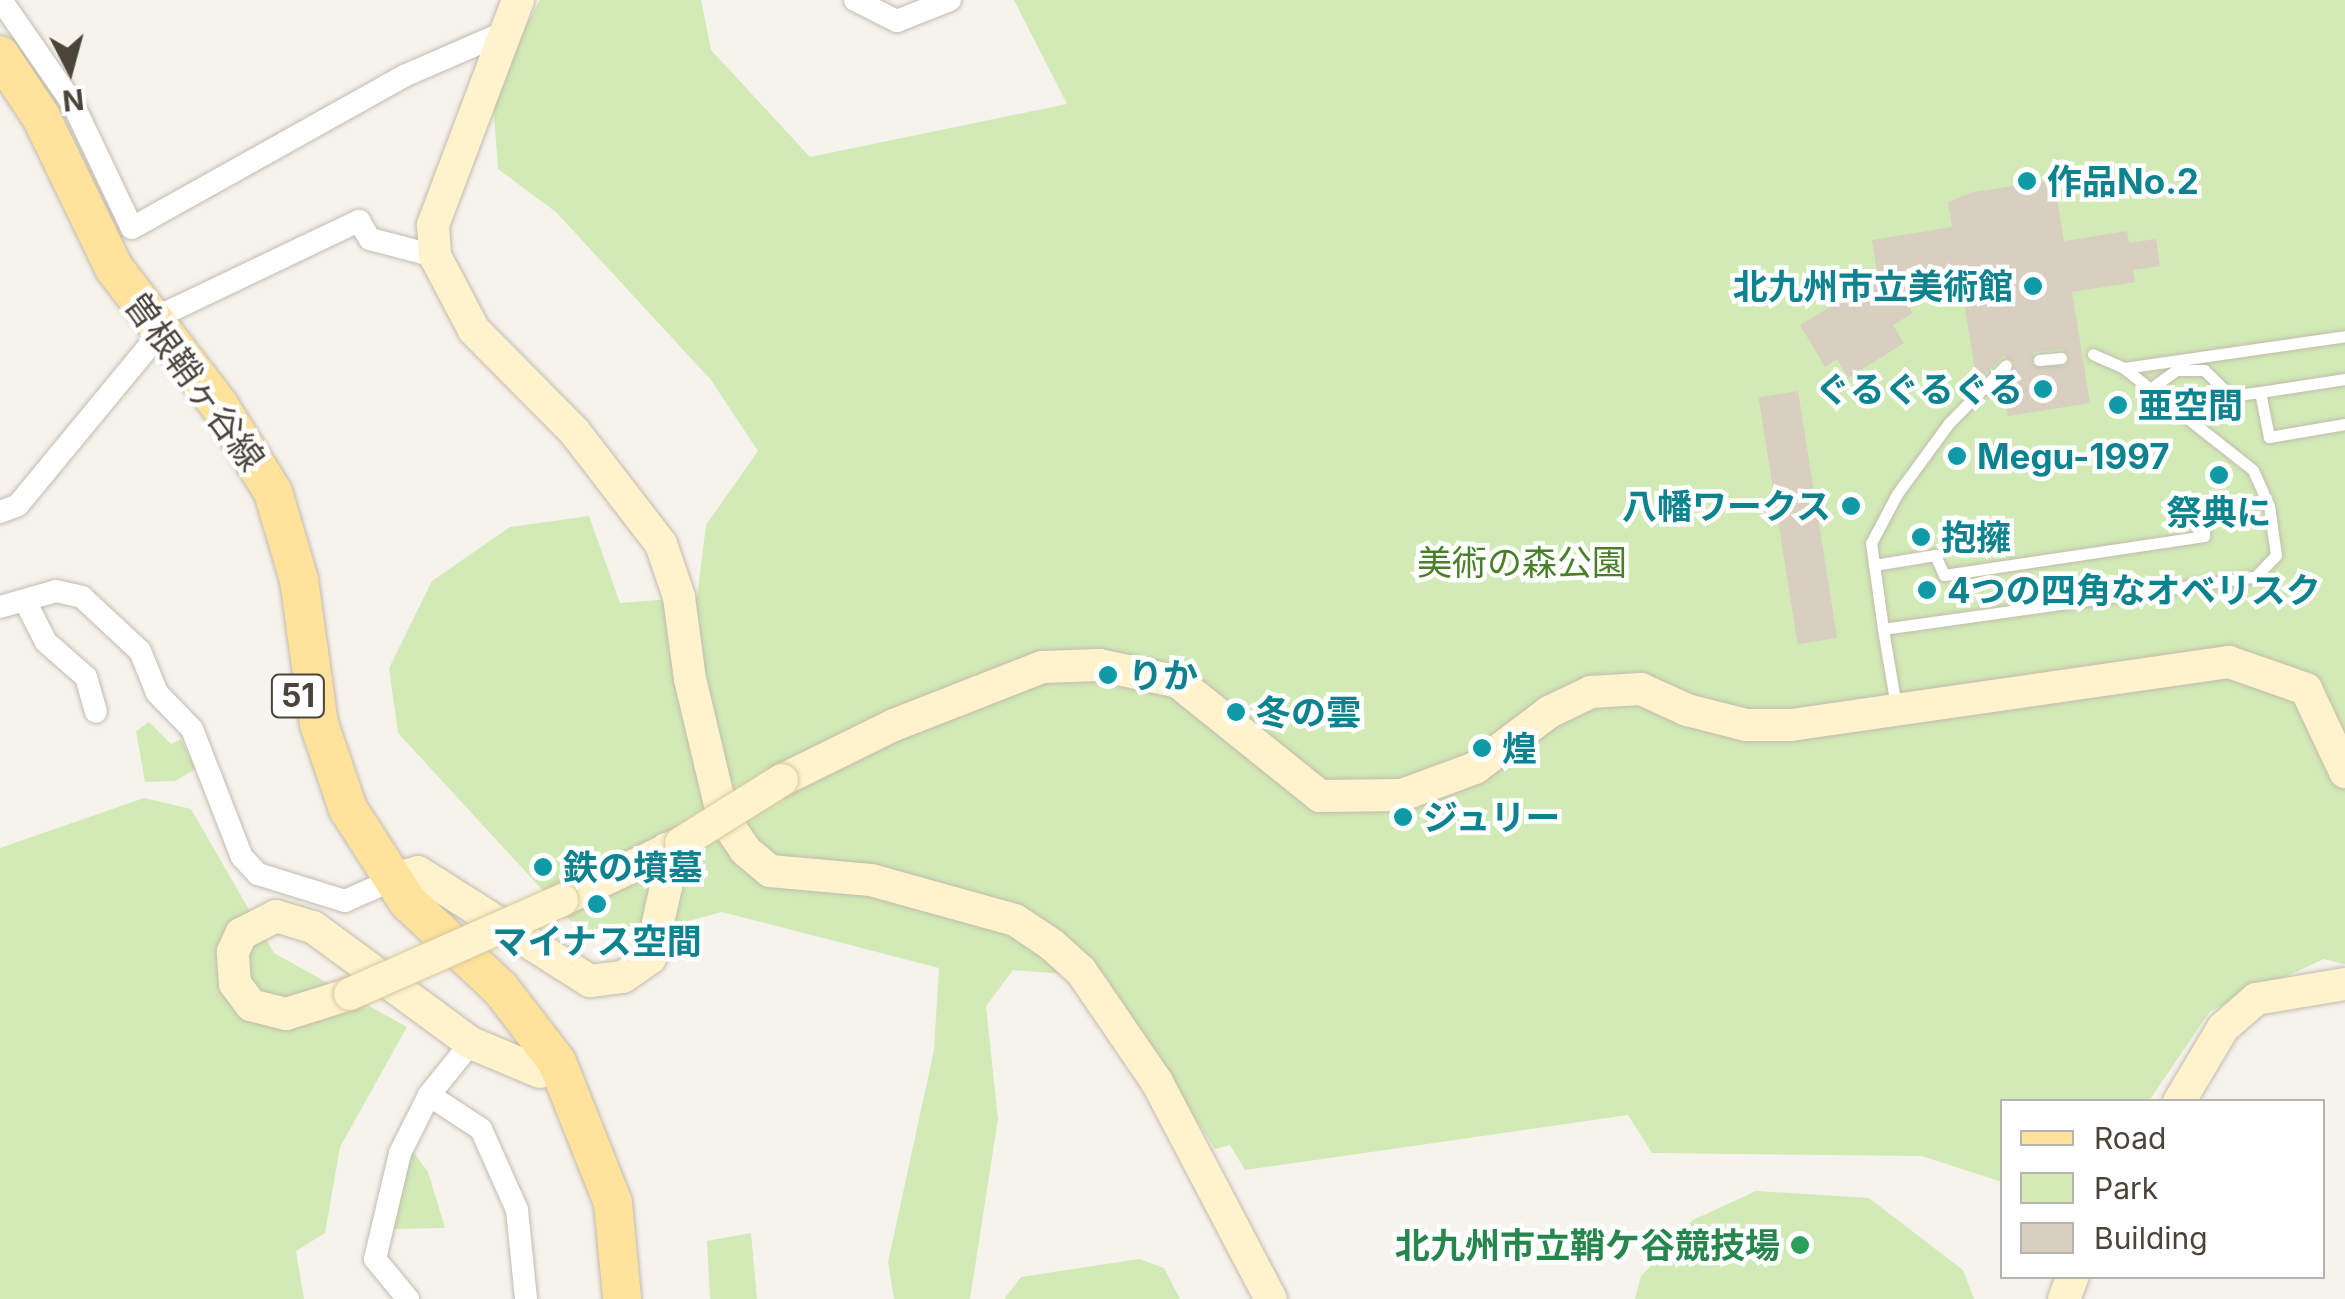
<!DOCTYPE html>
<meta charset="utf-8">
<style>
body{margin:0}
#map{position:relative;width:2345px;height:1299px;overflow:hidden;background:#f6f3ec;font-family:Inter,"Noto Sans JP",sans-serif}
div>[style]{position:absolute}
.green>*{inset:0;background:#d2eab5}
.building>*{inset:0;background:#d8cfc1;transform-origin:0 0}
.roads{filter:drop-shadow(0 0 2px #c2bbae) drop-shadow(0 0 2px #c2bbae)}
.lane>*{height:11px;margin:-5.5px;padding:0 5.5px;transform-origin:5.5px;border-radius:5.5px;background:#fff}
.street>*{height:22px;margin:-11px;padding:0 11px;transform-origin:11px;border-radius:11px;background:#fff}
.secondary>*{height:32px;margin:-16px;padding:0 16px;transform-origin:16px;border-radius:16px;background:#fff3cd}
.primary>*{height:38px;margin:-19px;padding:0 19px;transform-origin:19px;border-radius:19px;background:#ffe39c}
.bridges{filter:drop-shadow(0 0 2px #d6c79b) drop-shadow(0 0 2px #d6c79b)}
.secondary-bridge>*{height:32px;margin:-16px;padding:0 16px;transform-origin:16px;border-radius:16px;background:#fff3cd}
.dots>*{width:28px;height:28px;translate:-50% -50%;box-sizing:border-box;border:5px solid #fff;border-radius:50%}
span{translate:-50% -50%;white-space:nowrap;text-align:center;line-height:1.15;-webkit-text-stroke:9px #fff;paint-order:stroke}
.shield-label span{padding:2px 8px;background:#fff;border:2px solid;border-radius:8px;-webkit-text-stroke-width:0}
.shield-label{font-size:32px;color:#4b4439;font-weight:700}
.culture-label{font-size:35px;color:#0d838f;font-weight:700}
.left{translate:0 -50%;text-align:left}
.right{translate:-100% -50%;text-align:right}
.street-label{font-size:35px;color:#4b4439}
.park-label{font-size:35px;color:#4a7f2a}
.leisure-label{font-size:35px;color:#27864d;font-weight:700}
.legend{position:absolute;left:2000px;top:1099px;width:325px;height:180px;box-sizing:border-box;background:#fff;border:2px solid #b7b4b0;margin:0;padding:12px 18px;list-style:none;font-size:30px;color:#4b4439}
.legend li{display:flex;align-items:center;gap:20px;height:50px}
.legend b{width:50px;border:2px solid #b7b4b0}
.north{position:absolute;left:20px;top:20px;width:100px;height:100px;-webkit-text-stroke:8px #fff;paint-order:stroke;rotate:174deg;font-size:28px;font-weight:700;line-height:40px;text-align:center;color:#4b4439}
.north::after{content:'';display:block;margin:auto;width:35px;height:45px;background:#4b4439;clip-path:polygon(50% 0,100% 100%,50% 72%,0 100%)}
</style>
<div id="map">
<div class="green">
<div style="clip-path:polygon(540px 0,701px 0,711px 50px,810px 157px,1067px 104px,1014px 0,2345px 0,2345px 964px,2324px 959px,2210px 1011px,2149px 1101px,2002px 1102px,2002px 1182px,1922px 1156px,1652px 1153px,1628px 1115px,1245px 1170px,1230px 1145px,1215px 1149px,1105px 977px,1013px 970px,986px 1006px,998px 1119px,970px 1299px,894px 1299px,888px 1262px,934px 1050px,939px 968px,722px 912px,621px 939px,582px 933px,398px 733px,389px 668px,432px 581px,510px 527px,589px 516px,620px 603px,697px 597px,706px 525px,758px 451px,711px 380px,556px 212px,498px 169px,492px 89px)"></div>
<div style="clip-path:polygon(149px 722px,171px 744px,181px 739px,196px 769px,175px 781px,145px 782px,136px 731px)"></div>
<div style="clip-path:polygon(144px 798px,191px 809px,274px 953px,407px 1027px,340px 1147px,325px 1233px,296px 1251px,304px 1299px,0 1299px,0 848px)"></div>
<div style="clip-path:polygon(411px 1149px,428px 1172px,445px 1228px,391px 1229px)"></div>
<div style="clip-path:polygon(1756px 1191px,1869px 1198px,1963px 1270px,1974px 1299px,1635px 1299px,1641px 1276px,1693px 1220px)"></div>
<div style="clip-path:polygon(751px 1233px,757px 1299px,710px 1299px,707px 1241px)"></div>
<div style="clip-path:polygon(1139px 1259px,1164px 1268px,1180px 1299px,1004px 1299px,1021px 1277px)"></div>
</div>
<div class="building">
<div style="clip-path:polygon(evenodd,2054px 180px,2064px 241px,2127px 231px,2129px 243px,2156px 239px,2160px 266px,2133px 270px,2135px 282px,2072px 292px,2090px 403px,2008px 416px,2003px 386px,1997px 387px,2015px 362px,2003px 356px,1977px 382px,1962px 291px,1905px 300px,1913px 313px,1893px 325px,1904px 343px,1848px 378px,1837px 359px,1825px 367px,1800px 325px,1878px 278px,1872px 240px,1952px 227px,1948px 202px,1973px 192px,2054px 180px,2061px 349px,2070px 356px,2066px 366px,2031px 365px,2034px 352px,2061px 349px)"></div>
<div style="left:1798px;top:391px;width:250px;height:40px;rotate:81deg"></div>
</div>
<div class="roads">
<div class="lane">
<div style="left:2039px;top:360px;width:22px;rotate:-5deg"></div>
<div style="left:2124px;top:368px;width:223px;rotate:-8.2deg"></div>
<div style="left:2150px;top:389px;width:32px;rotate:-36deg"></div>
<div style="left:2176px;top:370px;width:28px"></div>
<div style="left:2204px;top:370px;width:37px;rotate:44deg"></div>
<div style="left:2231px;top:396px;width:29px;rotate:-8deg"></div>
<div style="left:2260px;top:392px;width:46px;rotate:78.7deg"></div>
<div style="left:2269px;top:437px;width:77px;rotate:-9.7deg"></div>
<div style="left:2260px;top:392px;width:86px;rotate:-8.7deg"></div>
<div style="left:1874px;top:565px;width:62px;rotate:-9.3deg"></div>
<div style="left:1935px;top:555px;width:22px;rotate:66deg"></div>
<div style="left:1944px;top:575px;width:263px;rotate:-8.5deg"></div>
<div style="left:2204px;top:536px;width:24px;rotate:-88deg"></div>
<div style="left:1883px;top:629px;width:87px;rotate:-97.9deg"></div>
<div style="left:1871px;top:543px;width:55px;rotate:-62deg"></div>
<div style="left:1897px;top:494px;width:88px;rotate:-53.8deg"></div>
<div style="left:1949px;top:423px;width:81px;rotate:-45.5deg"></div>
<div style="left:1896px;top:706px;width:78px;rotate:-99.6deg"></div>
<div style="left:1883px;top:629px;width:376px;rotate:-8deg"></div>
<div style="left:2255px;top:577px;width:30px;rotate:-46deg"></div>
<div style="left:2276px;top:555px;width:49px;rotate:-98.1deg"></div>
<div style="left:2269px;top:506px;width:39px;rotate:-114deg"></div>
<div style="left:2253px;top:470px;width:164px;rotate:-141.7deg"></div>
<div style="left:2124px;top:368px;width:34px;rotate:-156deg"></div>
</div>
<div class="street">
<div style="left:1px;top:0;width:126px;rotate:55.3deg"></div>
<div style="left:73px;top:104px;width:137px;rotate:64.6deg"></div>
<div style="left:132px;top:228px;width:312px;rotate:-29.2deg"></div>
<div style="left:404px;top:76px;width:110px;rotate:-23.5deg"></div>
<div style="left:855px;top:0;width:47px;rotate:26.6deg"></div>
<div style="left:897px;top:21px;width:57px;rotate:-21.6deg"></div>
<div style="left:149px;top:321px;width:233px;rotate:-25.5deg"></div>
<div style="left:359px;top:221px;width:21px;rotate:59deg"></div>
<div style="left:370px;top:239px;width:67px;rotate:14.7deg"></div>
<div style="left:0;top:512px;width:19px;rotate:-21deg"></div>
<div style="left:18px;top:505px;width:222px;rotate:-50.5deg"></div>
<div style="left:25px;top:601px;width:46px;rotate:62.9deg"></div>
<div style="left:46px;top:642px;width:53px;rotate:41.2deg"></div>
<div style="left:86px;top:677px;width:36px;rotate:74deg"></div>
<div style="left:0;top:607px;width:58px;rotate:-15.9deg"></div>
<div style="left:56px;top:591px;width:27px;rotate:13deg"></div>
<div style="left:82px;top:597px;width:79px;rotate:43deg"></div>
<div style="left:140px;top:651px;width:45px;rotate:68deg"></div>
<div style="left:157px;top:693px;width:50px;rotate:45.8deg"></div>
<div style="left:192px;top:729px;width:137px;rotate:68.7deg"></div>
<div style="left:242px;top:857px;width:23px;rotate:47deg"></div>
<div style="left:258px;top:874px;width:91px;rotate:17.2deg"></div>
<div style="left:345px;top:901px;width:51px;rotate:-24.1deg"></div>
<div style="left:429px;top:1095px;width:62px;rotate:33.2deg"></div>
<div style="left:481px;top:1129px;width:89px;rotate:66deg"></div>
<div style="left:517px;top:1210px;width:89px;rotate:84.2deg"></div>
<div style="left:408px;top:1299px;width:52px;rotate:-129.5deg"></div>
<div style="left:375px;top:1259px;width:109px;rotate:-76.7deg"></div>
<div style="left:400px;top:1153px;width:65px;rotate:-63.4deg"></div>
<div style="left:429px;top:1095px;width:67px;rotate:-51.1deg"></div>
</div>
<div class="secondary">
<div style="left:518px;top:0;width:241px;rotate:110.7deg"></div>
<div style="left:433px;top:225px;width:31px;rotate:86deg"></div>
<div style="left:435px;top:256px;width:84px;rotate:62.2deg"></div>
<div style="left:474px;top:330px;width:142px;rotate:45.3deg"></div>
<div style="left:574px;top:431px;width:143px;rotate:52.4deg"></div>
<div style="left:661px;top:544px;width:56px;rotate:71.2deg"></div>
<div style="left:679px;top:597px;width:83px;rotate:82.4deg"></div>
<div style="left:690px;top:679px;width:142px;rotate:76.6deg"></div>
<div style="left:723px;top:817px;width:40px;rotate:56deg"></div>
<div style="left:745px;top:850px;width:33px;rotate:40deg"></div>
<div style="left:770px;top:871px;width:101px;rotate:5.1deg"></div>
<div style="left:871px;top:880px;width:149px;rotate:15.5deg"></div>
<div style="left:1015px;top:920px;width:43px;rotate:33.7deg"></div>
<div style="left:1051px;top:944px;width:40px;rotate:42deg"></div>
<div style="left:1081px;top:971px;width:135px;rotate:55.6deg"></div>
<div style="left:1157px;top:1082px;width:245px;rotate:62.3deg"></div>
<div style="left:782px;top:780px;width:125px;rotate:-26.2deg"></div>
<div style="left:894px;top:725px;width:159px;rotate:-21.4deg"></div>
<div style="left:1042px;top:667px;width:57px;rotate:-2deg"></div>
<div style="left:1099px;top:665px;width:81px;rotate:12.1deg"></div>
<div style="left:1178px;top:682px;width:182px;rotate:38.8deg"></div>
<div style="left:1320px;top:796px;width:82px;rotate:-0.7deg"></div>
<div style="left:1402px;top:795px;width:78px;rotate:-20.3deg"></div>
<div style="left:1475px;top:768px;width:93px;rotate:-37.1deg"></div>
<div style="left:1549px;top:712px;width:47px;rotate:-25.5deg"></div>
<div style="left:1591px;top:692px;width:50px;rotate:-3.4deg"></div>
<div style="left:1641px;top:689px;width:51px;rotate:24.5deg"></div>
<div style="left:1687px;top:710px;width:61px;rotate:14.3deg"></div>
<div style="left:1746px;top:725px;width:45px"></div>
<div style="left:1791px;top:725px;width:443px;rotate:-8.2deg"></div>
<div style="left:2229px;top:662px;width:82px;rotate:19.3deg"></div>
<div style="left:2306px;top:689px;width:92px;rotate:64.8deg"></div>
<div style="left:392px;top:880px;width:27px;rotate:-17deg"></div>
<div style="left:418px;top:872px;width:204px;rotate:32.4deg"></div>
<div style="left:590px;top:981px;width:33px;rotate:-7deg"></div>
<div style="left:623px;top:977px;width:33px;rotate:-35deg"></div>
<div style="left:650px;top:958px;width:73px;rotate:-77.3deg"></div>
<div style="left:666px;top:887px;width:38px;rotate:-90deg"></div>
<div style="left:562px;top:900px;width:132px;rotate:-25.6deg"></div>
<div style="left:350px;top:994px;width:67px;rotate:162.6deg"></div>
<div style="left:286px;top:1014px;width:36px;rotate:-166deg"></div>
<div style="left:251px;top:1005px;width:26px;rotate:-127deg"></div>
<div style="left:235px;top:984px;width:32px;rotate:-94deg"></div>
<div style="left:233px;top:952px;width:20px;rotate:-66deg"></div>
<div style="left:241px;top:934px;width:39px;rotate:-27deg"></div>
<div style="left:276px;top:916px;width:39px;rotate:17deg"></div>
<div style="left:313px;top:927px;width:196px;rotate:36.3deg"></div>
<div style="left:471px;top:1043px;width:75px;rotate:22.8deg"></div>
<div style="left:2179px;top:1102px;width:86px;rotate:-59.3deg"></div>
<div style="left:2223px;top:1028px;width:44px;rotate:-41.3deg"></div>
<div style="left:2256px;top:999px;width:90px;rotate:-9.6deg"></div>
<div style="left:2064px;top:1299px;width:25px;rotate:-69deg"></div>
</div>
<div class="primary">
<div style="left:0;top:55px;width:74px;rotate:56.5deg"></div>
<div style="left:41px;top:117px;width:168px;rotate:64.2deg"></div>
<div style="left:114px;top:268px;width:173px;rotate:52.5deg"></div>
<div style="left:219px;top:405px;width:102px;rotate:58.2deg"></div>
<div style="left:273px;top:492px;width:92px;rotate:73.5deg"></div>
<div style="left:299px;top:580px;width:145px;rotate:82.1deg"></div>
<div style="left:319px;top:724px;width:90px;rotate:71.2deg"></div>
<div style="left:348px;top:809px;width:111px;rotate:57.2deg"></div>
<div style="left:408px;top:902px;width:126px;rotate:43.1deg"></div>
<div style="left:500px;top:988px;width:93px;rotate:52.4deg"></div>
<div style="left:557px;top:1062px;width:152px;rotate:68.3deg"></div>
<div style="left:613px;top:1203px;width:96px;rotate:84.6deg"></div>
</div>
</div>
<div class="bridges">
<div class="secondary-bridge">
<div style="left:681px;top:843px;width:119px;rotate:-32deg"></div>
<div style="left:350px;top:994px;width:232px;rotate:-23.9deg"></div>
</div>
</div>
<div class="dots">
<div style="left:2027px;top:181px;background:#0f9aa8"></div>
<div style="left:2033px;top:286px;background:#0f9aa8"></div>
<div style="left:2043px;top:389px;background:#0f9aa8"></div>
<div style="left:2118px;top:405px;background:#0f9aa8"></div>
<div style="left:1957px;top:456px;background:#0f9aa8"></div>
<div style="left:2219px;top:475px;background:#0f9aa8"></div>
<div style="left:1851px;top:506px;background:#0f9aa8"></div>
<div style="left:1921px;top:537px;background:#0f9aa8"></div>
<div style="left:1927px;top:590px;background:#0f9aa8"></div>
<div style="left:1108px;top:675px;background:#0f9aa8"></div>
<div style="left:1236px;top:712px;background:#0f9aa8"></div>
<div style="left:1482px;top:748px;background:#0f9aa8"></div>
<div style="left:1403px;top:817px;background:#0f9aa8"></div>
<div style="left:543px;top:867px;background:#0f9aa8"></div>
<div style="left:597px;top:904px;background:#0f9aa8"></div>
<div style="left:1800px;top:1245px;background:#2e9e5b"></div>
</div>
<div class="shield-label">
<span style="left:298px;top:696px">51</span>
</div>
<div class="culture-label">
<span class="left" style="left:2047px;top:181px">作品No.2</span>
<span class="right" style="left:2013px;top:286px">北九州市立美術館</span>
<span class="right" style="left:2023px;top:389px">ぐるぐるぐる</span>
<span class="left" style="left:2138px;top:405px">亜空間</span>
<span class="left" style="left:1977px;top:456px">Megu-1997</span>
<span class="right" style="left:1831px;top:506px">八幡ワークス</span>
<span style="left:2219px;top:512px">祭典に</span>
<span class="left" style="left:1941px;top:537px">抱擁</span>
<span class="left" style="left:1947px;top:590px">4つの四角なオベリスク</span>
<span class="left" style="left:1128px;top:675px">りか</span>
<span class="left" style="left:1256px;top:712px">冬の雲</span>
<span class="left" style="left:1502px;top:748px">煌</span>
<span class="left" style="left:1423px;top:817px">ジュリー</span>
<span class="left" style="left:563px;top:867px">鉄の墳墓</span>
<span style="left:597px;top:941px">マイナス空間</span>
</div>
<div class="street-label">
<span style="left:195px;top:381px;rotate:54deg">曽根鞘ヶ谷線</span>
</div>
<div class="park-label">
<span style="left:1522px;top:562px">美術の森公園</span>
</div>
<div class="leisure-label">
<span class="right" style="left:1780px;top:1245px">北九州市立鞘ケ谷競技場</span>
</div>
<ul class="legend">
<li><b style="height:12px;background:#ffe39c"></b>Road</li>
<li><b style="height:28px;background:#d2eab5"></b>Park</li>
<li><b style="height:28px;background:#d8cfc1"></b>Building</li>
</ul>
<div class="north">N</div>
</div>
